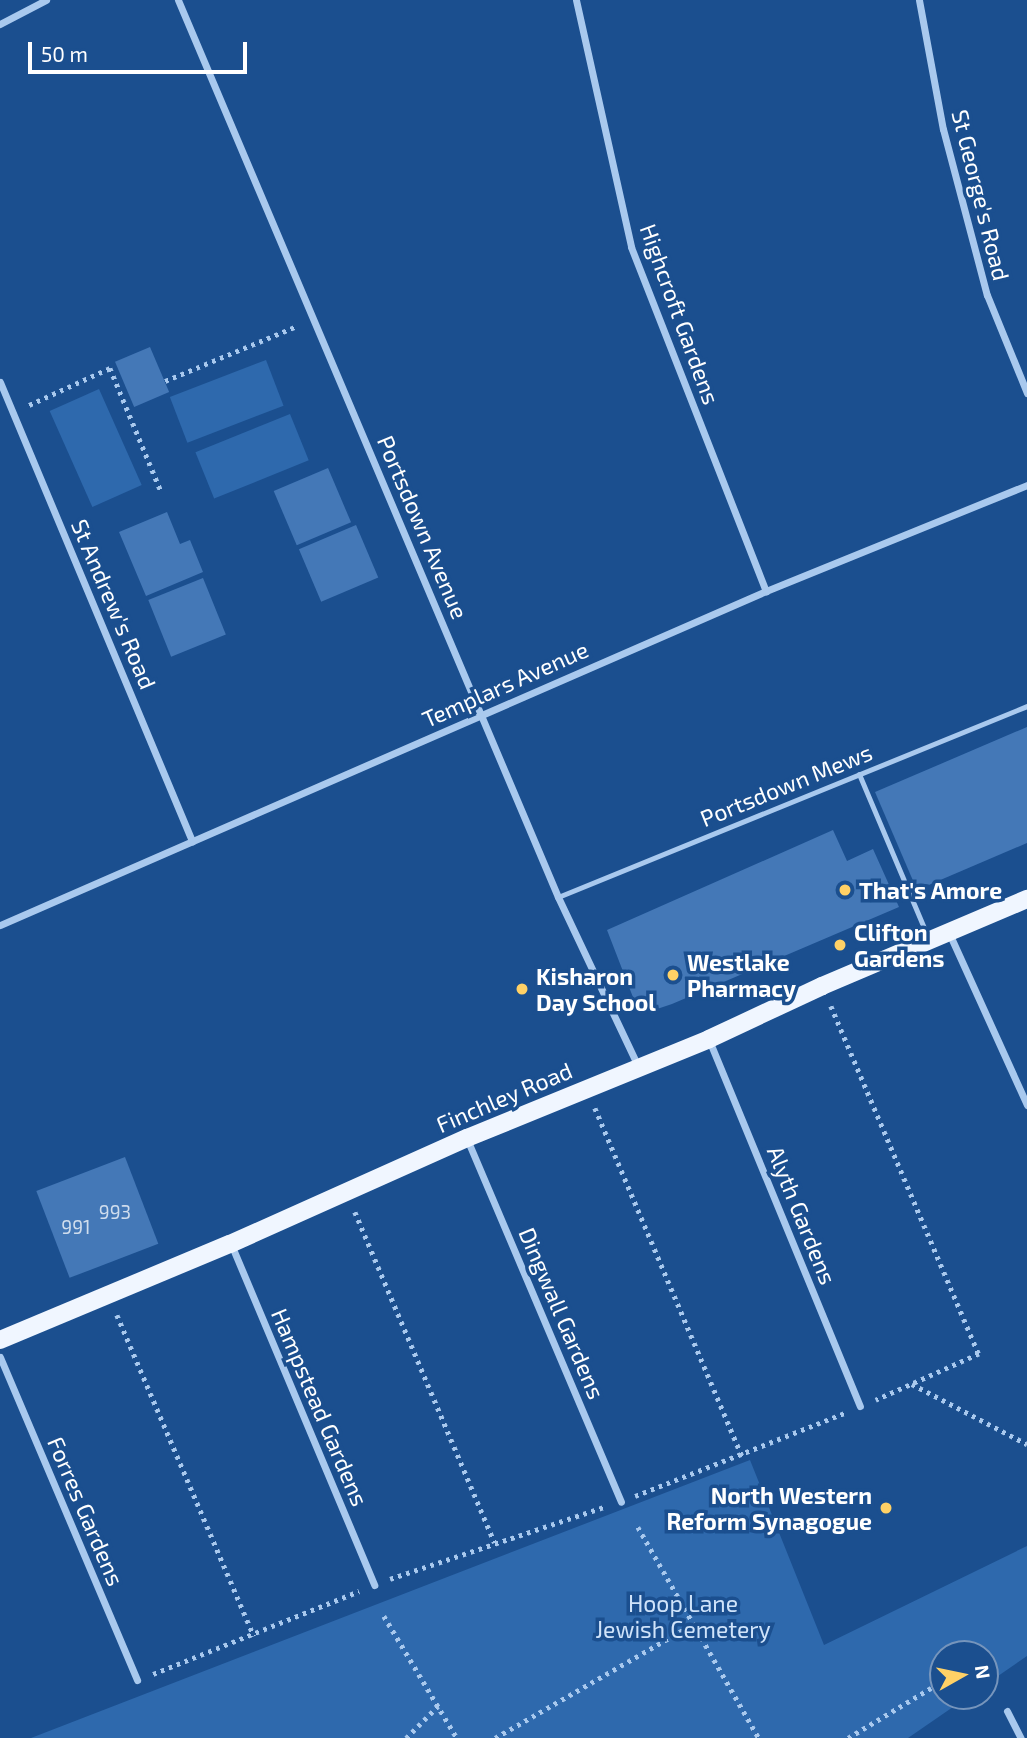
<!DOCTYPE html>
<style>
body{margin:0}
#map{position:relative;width:1027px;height:1738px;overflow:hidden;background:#1b4f8f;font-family:"Exo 2",sans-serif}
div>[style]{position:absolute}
.green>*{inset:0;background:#2e69ad;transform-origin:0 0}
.building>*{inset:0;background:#4478b7;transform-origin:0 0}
.path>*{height:4.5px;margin-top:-2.25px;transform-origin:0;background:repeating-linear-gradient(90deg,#a9c9ee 0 3.5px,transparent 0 8.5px)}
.service>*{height:5px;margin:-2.5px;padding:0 2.5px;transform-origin:2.5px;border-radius:2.5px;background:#a9c9ee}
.minor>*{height:7px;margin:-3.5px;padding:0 3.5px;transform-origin:3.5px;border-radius:3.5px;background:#a9c9ee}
.primary>*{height:18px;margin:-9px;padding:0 9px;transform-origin:9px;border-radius:9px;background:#f0f6ff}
.dots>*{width:19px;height:19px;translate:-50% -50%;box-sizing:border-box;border:4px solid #1b4f8f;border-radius:50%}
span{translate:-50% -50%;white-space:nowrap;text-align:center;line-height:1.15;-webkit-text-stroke:7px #1b4f8f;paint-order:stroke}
.number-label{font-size:19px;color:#d0dded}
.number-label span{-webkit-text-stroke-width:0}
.street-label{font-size:23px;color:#fff}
.poi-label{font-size:23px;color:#fff;font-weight:700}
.left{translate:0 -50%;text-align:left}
.right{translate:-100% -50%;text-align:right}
.park-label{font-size:23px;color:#cfe3fa}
.north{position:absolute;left:929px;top:1640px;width:70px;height:70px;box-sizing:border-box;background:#1b4f8f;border:2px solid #7695bc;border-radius:50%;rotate:81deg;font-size:19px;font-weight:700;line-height:28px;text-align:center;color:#fff}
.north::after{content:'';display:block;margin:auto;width:24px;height:32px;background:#ffd166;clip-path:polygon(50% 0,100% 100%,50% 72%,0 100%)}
.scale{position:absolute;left:28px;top:42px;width:219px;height:32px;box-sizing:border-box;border:4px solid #fff;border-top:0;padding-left:9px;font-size:21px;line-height:24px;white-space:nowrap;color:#fff;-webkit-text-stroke:5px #1b4f8f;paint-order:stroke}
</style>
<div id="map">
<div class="green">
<div style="left:266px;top:360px;width:49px;height:103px;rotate:69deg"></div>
<div style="left:99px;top:389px;width:105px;height:54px;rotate:66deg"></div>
<div style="left:290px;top:414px;width:50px;height:102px;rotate:68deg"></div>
<div style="clip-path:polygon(750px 1460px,824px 1645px,1027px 1546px,1027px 1656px,985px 1685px,985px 1654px,943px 1654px,943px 1696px,969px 1696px,908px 1738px,31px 1738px)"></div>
</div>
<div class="building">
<div style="left:150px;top:347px;width:49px;height:38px;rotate:67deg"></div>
<div style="left:328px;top:468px;width:59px;height:59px;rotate:67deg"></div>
<div style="clip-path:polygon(167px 512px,180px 544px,190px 540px,203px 572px,146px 596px,119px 532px)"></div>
<div style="left:356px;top:525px;width:57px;height:62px;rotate:67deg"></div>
<div style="left:203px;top:578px;width:61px;height:59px;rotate:68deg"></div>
<div style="clip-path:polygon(1027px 727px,1027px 843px,917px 890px,875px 792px)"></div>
<div style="clip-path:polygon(833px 830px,847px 861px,873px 849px,899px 907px,672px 1004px,651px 1011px,636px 1005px,607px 930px)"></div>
<div style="left:125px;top:1157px;width:93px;height:95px;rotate:69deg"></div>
</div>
<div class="path">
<div style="left:165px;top:381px;width:143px;rotate:-22.6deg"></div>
<div style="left:29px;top:405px;width:89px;rotate:-24.6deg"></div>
<div style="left:110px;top:368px;width:133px;rotate:67.5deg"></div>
<div style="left:831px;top:1006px;width:378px;rotate:67deg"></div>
<div style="left:979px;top:1354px;width:113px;rotate:155.9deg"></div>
<div style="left:595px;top:1108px;width:378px;rotate:67.1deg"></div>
<div style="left:355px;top:1212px;width:359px;rotate:67.1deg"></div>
<div style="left:117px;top:1315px;width:349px;rotate:66.9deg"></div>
<div style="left:912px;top:1384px;width:130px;rotate:27.6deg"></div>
<div style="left:635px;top:1496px;width:226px;rotate:-21.6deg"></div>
<div style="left:638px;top:1527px;width:243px;rotate:60.2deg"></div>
<div style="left:390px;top:1579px;width:226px;rotate:-18.6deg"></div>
<div style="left:384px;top:1616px;width:142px;rotate:59.1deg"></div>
<div style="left:153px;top:1674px;width:222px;rotate:-21.9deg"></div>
<div style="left:406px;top:1738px;width:45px;rotate:-45deg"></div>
<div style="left:495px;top:1738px;width:228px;rotate:-29.9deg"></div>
<div style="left:848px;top:1738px;width:97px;rotate:-31.1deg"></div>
</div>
<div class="service">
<div style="left:859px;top:774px;width:177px;rotate:67.1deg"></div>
<div style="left:558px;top:897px;width:506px;rotate:-22.16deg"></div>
</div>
<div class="minor">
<div style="left:178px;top:0;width:974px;rotate:67.04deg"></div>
<div style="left:558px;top:897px;width:187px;rotate:64.7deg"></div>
<div style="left:576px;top:0;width:253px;rotate:77.4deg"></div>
<div style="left:631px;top:247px;width:370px;rotate:68.6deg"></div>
<div style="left:919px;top:0;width:131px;rotate:79.5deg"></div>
<div style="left:943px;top:129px;width:172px;rotate:75.2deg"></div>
<div style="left:987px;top:295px;width:106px;rotate:67.8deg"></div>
<div style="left:0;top:24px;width:52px;rotate:-27.6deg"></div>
<div style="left:0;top:382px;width:498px;rotate:67.3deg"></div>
<div style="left:0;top:925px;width:836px;rotate:-23.56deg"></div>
<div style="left:766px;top:591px;width:282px;rotate:-22.1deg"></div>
<div style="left:949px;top:933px;width:189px;rotate:65.6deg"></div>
<div style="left:709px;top:1040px;width:396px;rotate:67.6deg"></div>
<div style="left:467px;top:1139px;width:394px;rotate:67deg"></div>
<div style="left:231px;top:1244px;width:370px;rotate:67.2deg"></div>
<div style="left:0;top:1357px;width:351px;rotate:67deg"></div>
<div style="left:1007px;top:1711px;width:30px;rotate:63deg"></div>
</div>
<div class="primary">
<div style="left:0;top:1340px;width:249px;rotate:-22.7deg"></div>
<div style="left:230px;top:1244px;width:260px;rotate:-24.1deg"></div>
<div style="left:467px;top:1138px;width:261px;rotate:-22.2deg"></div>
<div style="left:709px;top:1039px;width:125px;rotate:-25.1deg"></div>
<div style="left:822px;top:986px;width:223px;rotate:-23deg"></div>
</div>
<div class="dots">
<div style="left:845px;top:890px;background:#ffd166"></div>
<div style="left:840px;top:945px;background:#ffd166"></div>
<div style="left:673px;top:975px;background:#ffd166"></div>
<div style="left:522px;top:989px;background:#ffd166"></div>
<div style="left:886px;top:1508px;background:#ffd166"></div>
</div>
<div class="number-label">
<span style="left:115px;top:1212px">993</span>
<span style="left:76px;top:1227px">991</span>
</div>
<div class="street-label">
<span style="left:981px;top:195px;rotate:76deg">St George's Road</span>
<span style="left:680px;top:314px;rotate:70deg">Highcroft Gardens</span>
<span style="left:423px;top:527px;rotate:67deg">Portsdown Avenue</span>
<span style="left:114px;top:604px;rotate:67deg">St Andrew's Road</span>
<span style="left:505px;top:684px;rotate:-24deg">Templars Avenue</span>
<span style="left:786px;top:785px;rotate:-22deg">Portsdown Mews</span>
<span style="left:504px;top:1097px;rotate:-23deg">Finchley Road</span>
<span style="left:802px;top:1215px;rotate:68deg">Alyth Gardens</span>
<span style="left:562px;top:1313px;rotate:67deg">Dingwall Gardens</span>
<span style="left:320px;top:1407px;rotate:67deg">Hampstead Gardens</span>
<span style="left:86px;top:1511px;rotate:67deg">Forres Gardens</span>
</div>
<div class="poi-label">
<span class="left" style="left:859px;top:890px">That's Amore</span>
<span class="left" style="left:854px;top:945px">Clifton<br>Gardens</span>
<span class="left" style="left:687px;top:975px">Westlake<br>Pharmacy</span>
<span class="left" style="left:536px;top:989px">Kisharon<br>Day School</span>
<span class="right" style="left:872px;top:1508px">North Western<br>Reform Synagogue</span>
</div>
<div class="park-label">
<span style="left:683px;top:1616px">Hoop Lane<br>Jewish Cemetery</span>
</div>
<div class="north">N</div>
<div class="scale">50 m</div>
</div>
